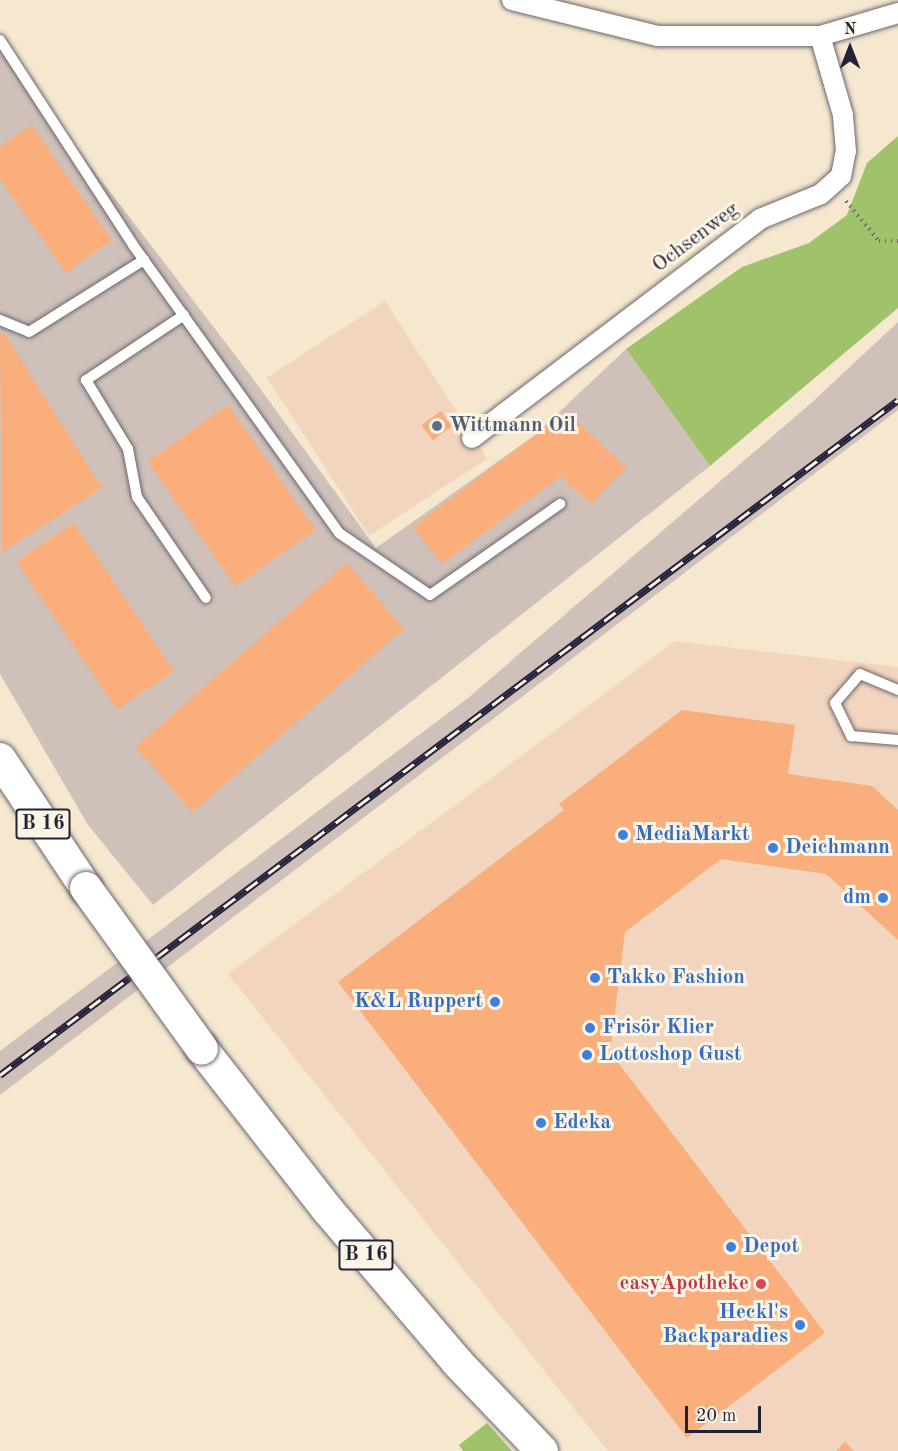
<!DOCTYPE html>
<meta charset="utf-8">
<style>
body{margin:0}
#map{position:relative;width:898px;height:1451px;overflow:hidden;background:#f6e7cf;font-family:"Old Standard TT",serif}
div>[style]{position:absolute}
.built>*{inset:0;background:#f2d5be;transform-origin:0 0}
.industrial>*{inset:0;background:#cfc1ba}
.green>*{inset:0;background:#9fc26b}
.building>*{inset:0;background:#f9ae7c;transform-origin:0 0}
.path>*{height:4px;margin-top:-2px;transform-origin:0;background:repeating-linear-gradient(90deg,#6c676f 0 1.5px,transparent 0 6px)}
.roads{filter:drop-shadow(0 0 2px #6c676f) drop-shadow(0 0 2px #6c676f)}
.service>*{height:10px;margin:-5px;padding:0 5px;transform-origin:5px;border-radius:5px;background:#fff}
.minor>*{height:20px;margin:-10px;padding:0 10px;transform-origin:10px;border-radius:10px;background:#fff}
.primary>*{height:32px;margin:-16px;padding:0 16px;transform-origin:16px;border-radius:16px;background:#fff}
.rail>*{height:7px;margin-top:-3.5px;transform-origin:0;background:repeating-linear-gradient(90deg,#fcf5e5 0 14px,#22223b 0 28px);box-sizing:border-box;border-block:2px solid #22223b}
.bridges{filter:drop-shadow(0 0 2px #6c676f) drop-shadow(0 0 2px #6c676f)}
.primary-bridge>*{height:32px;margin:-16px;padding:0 16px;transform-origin:16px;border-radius:16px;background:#fff}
.dots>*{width:16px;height:16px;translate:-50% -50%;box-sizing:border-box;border:3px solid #fcf5e5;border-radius:50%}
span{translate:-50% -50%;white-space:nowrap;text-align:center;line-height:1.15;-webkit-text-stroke:6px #fcf5e5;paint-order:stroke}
.shield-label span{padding:2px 4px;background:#fcf5e5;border:2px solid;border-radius:4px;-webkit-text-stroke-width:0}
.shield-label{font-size:20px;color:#22223b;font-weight:700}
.street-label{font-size:21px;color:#22223b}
.service-label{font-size:21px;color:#4e5e75;font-weight:700}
.left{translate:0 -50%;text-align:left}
.shop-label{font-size:21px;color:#366cbe;font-weight:700}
.right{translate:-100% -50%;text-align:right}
.health-label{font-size:21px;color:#be3a42;font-weight:700}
.north{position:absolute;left:820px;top:18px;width:60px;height:60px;-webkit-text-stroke:4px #fcf5e5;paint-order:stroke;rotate:0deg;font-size:16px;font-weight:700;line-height:24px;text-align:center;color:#22223b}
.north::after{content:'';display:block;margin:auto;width:21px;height:27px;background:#22223b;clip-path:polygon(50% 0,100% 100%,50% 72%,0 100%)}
.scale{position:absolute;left:685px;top:1406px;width:76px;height:27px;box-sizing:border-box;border:3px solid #22223b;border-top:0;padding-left:8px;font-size:18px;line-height:21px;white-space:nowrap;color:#22223b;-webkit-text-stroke:4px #fcf5e5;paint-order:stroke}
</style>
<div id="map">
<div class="built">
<div style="left:385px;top:301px;width:188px;height:141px;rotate:57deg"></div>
<div style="clip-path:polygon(675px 641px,898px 667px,898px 1451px,608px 1451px,228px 974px)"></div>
</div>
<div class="industrial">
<div style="clip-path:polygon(0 48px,251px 376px,376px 548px,535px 435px,626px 349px,710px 466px,153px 905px,88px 825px,0 674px)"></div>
<div style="clip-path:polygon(898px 322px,898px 410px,0 1095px,0 1051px,468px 698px,810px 404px)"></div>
</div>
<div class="green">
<div style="clip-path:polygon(898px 136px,898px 308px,710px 466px,626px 349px,742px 267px,809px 243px,847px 215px,867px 163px)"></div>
<div style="clip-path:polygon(487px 1423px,512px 1451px,463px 1451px,459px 1445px)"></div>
</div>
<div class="building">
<div style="clip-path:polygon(31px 125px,112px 240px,66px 273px,0 179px,0 147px)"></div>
<div style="clip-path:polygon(4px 333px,102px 488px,2px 552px,0 335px)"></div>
<div style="left:228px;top:405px;width:153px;height:98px;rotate:55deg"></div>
<div style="left:441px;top:411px;width:19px;height:24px;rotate:54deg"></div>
<div style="clip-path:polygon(567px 411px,626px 468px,591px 504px,561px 476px,442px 564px,413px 527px)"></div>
<div style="left:74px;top:523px;width:179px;height:69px;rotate:56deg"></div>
<div style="left:347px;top:563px;width:87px;height:280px;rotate:49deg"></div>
<div style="clip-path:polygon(682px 710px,795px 725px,788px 774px,872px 786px,898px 810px,898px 940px,826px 874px,721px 859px,625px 932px,610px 1052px,825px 1333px,687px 1438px,338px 982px,564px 810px,559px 804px)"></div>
<div style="clip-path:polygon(845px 1442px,854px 1451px,836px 1451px)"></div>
</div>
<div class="path">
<div style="left:846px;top:201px;width:52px;rotate:50.5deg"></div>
<div style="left:879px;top:241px;width:19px"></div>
</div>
<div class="roads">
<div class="service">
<div style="left:0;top:40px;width:244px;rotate:57deg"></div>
<div style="left:133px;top:245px;width:354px;rotate:54.4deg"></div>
<div style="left:339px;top:533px;width:110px;rotate:34.3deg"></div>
<div style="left:430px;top:595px;width:159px;rotate:-35deg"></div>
<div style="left:184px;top:315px;width:118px;rotate:146.4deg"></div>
<div style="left:86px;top:380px;width:81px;rotate:58.7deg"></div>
<div style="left:128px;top:449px;width:49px;rotate:79.4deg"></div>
<div style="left:137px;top:497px;width:122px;rotate:55.7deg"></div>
<div style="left:0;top:320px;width:31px;rotate:22deg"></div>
<div style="left:29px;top:332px;width:136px;rotate:-32.1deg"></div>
<div style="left:898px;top:690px;width:41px;rotate:-157.2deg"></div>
<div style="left:860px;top:674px;width:38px;rotate:131deg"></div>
<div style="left:835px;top:703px;width:37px;rotate:64deg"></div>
<div style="left:851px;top:736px;width:47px;rotate:4.9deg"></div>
</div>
<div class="minor">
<div style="left:512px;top:0;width:149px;rotate:13.9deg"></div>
<div style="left:657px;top:36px;width:163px"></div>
<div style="left:820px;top:36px;width:81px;rotate:-16.4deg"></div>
<div style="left:472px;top:438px;width:362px;rotate:-37.2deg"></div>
<div style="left:760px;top:219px;width:66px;rotate:-22.3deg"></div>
<div style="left:821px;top:194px;width:27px;rotate:-42deg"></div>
<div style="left:841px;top:176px;width:25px;rotate:-79deg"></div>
<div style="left:846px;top:151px;width:36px;rotate:-95deg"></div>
<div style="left:843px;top:115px;width:82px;rotate:-106.2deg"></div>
</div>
<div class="primary">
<div style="left:0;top:759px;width:155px;rotate:56.3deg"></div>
<div style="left:202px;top:1049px;width:203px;rotate:52deg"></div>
<div style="left:327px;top:1209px;width:201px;rotate:49.6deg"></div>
<div style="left:457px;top:1362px;width:123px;rotate:46.3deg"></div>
</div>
</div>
<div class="rail">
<div style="left:0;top:1075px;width:1123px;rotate:-36.93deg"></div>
</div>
<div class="bridges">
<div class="primary-bridge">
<div style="left:86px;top:888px;width:198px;rotate:54.2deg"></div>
</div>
</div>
<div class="dots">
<div style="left:437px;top:426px;background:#5c6f8a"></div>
<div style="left:623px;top:835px;background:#3f7fe0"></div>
<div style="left:773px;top:848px;background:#3f7fe0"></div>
<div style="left:883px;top:898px;background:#3f7fe0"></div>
<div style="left:595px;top:978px;background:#3f7fe0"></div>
<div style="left:495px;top:1002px;background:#3f7fe0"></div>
<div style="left:590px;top:1028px;background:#3f7fe0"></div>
<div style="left:587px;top:1055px;background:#3f7fe0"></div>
<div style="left:541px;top:1123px;background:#3f7fe0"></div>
<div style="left:731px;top:1247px;background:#3f7fe0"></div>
<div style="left:761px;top:1284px;background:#e0444e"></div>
<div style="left:800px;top:1325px;background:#3f7fe0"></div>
</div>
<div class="shield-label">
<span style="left:43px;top:824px">B 16</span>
<span style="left:366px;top:1255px">B 16</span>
</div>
<div class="street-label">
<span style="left:696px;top:238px;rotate:-37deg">Ochsenweg</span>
</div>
<div class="service-label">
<span class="left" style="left:449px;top:426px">Wittmann Oil</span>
</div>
<div class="shop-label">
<span class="left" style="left:635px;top:835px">MediaMarkt</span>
<span class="left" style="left:785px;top:848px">Deichmann</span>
<span class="right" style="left:871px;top:898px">dm</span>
<span class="left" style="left:607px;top:978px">Takko Fashion</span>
<span class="right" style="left:483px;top:1002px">K&amp;L Ruppert</span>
<span class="left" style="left:602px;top:1028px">Frisör Klier</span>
<span class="left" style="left:599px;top:1055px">Lottoshop Gust</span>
<span class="left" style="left:553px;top:1123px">Edeka</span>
<span class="left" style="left:743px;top:1247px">Depot</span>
<span class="right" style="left:788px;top:1325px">Heckl's<br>Backparadies</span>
</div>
<div class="health-label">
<span class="right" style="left:749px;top:1284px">easyApotheke</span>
</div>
<div class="north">N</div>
<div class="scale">20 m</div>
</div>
